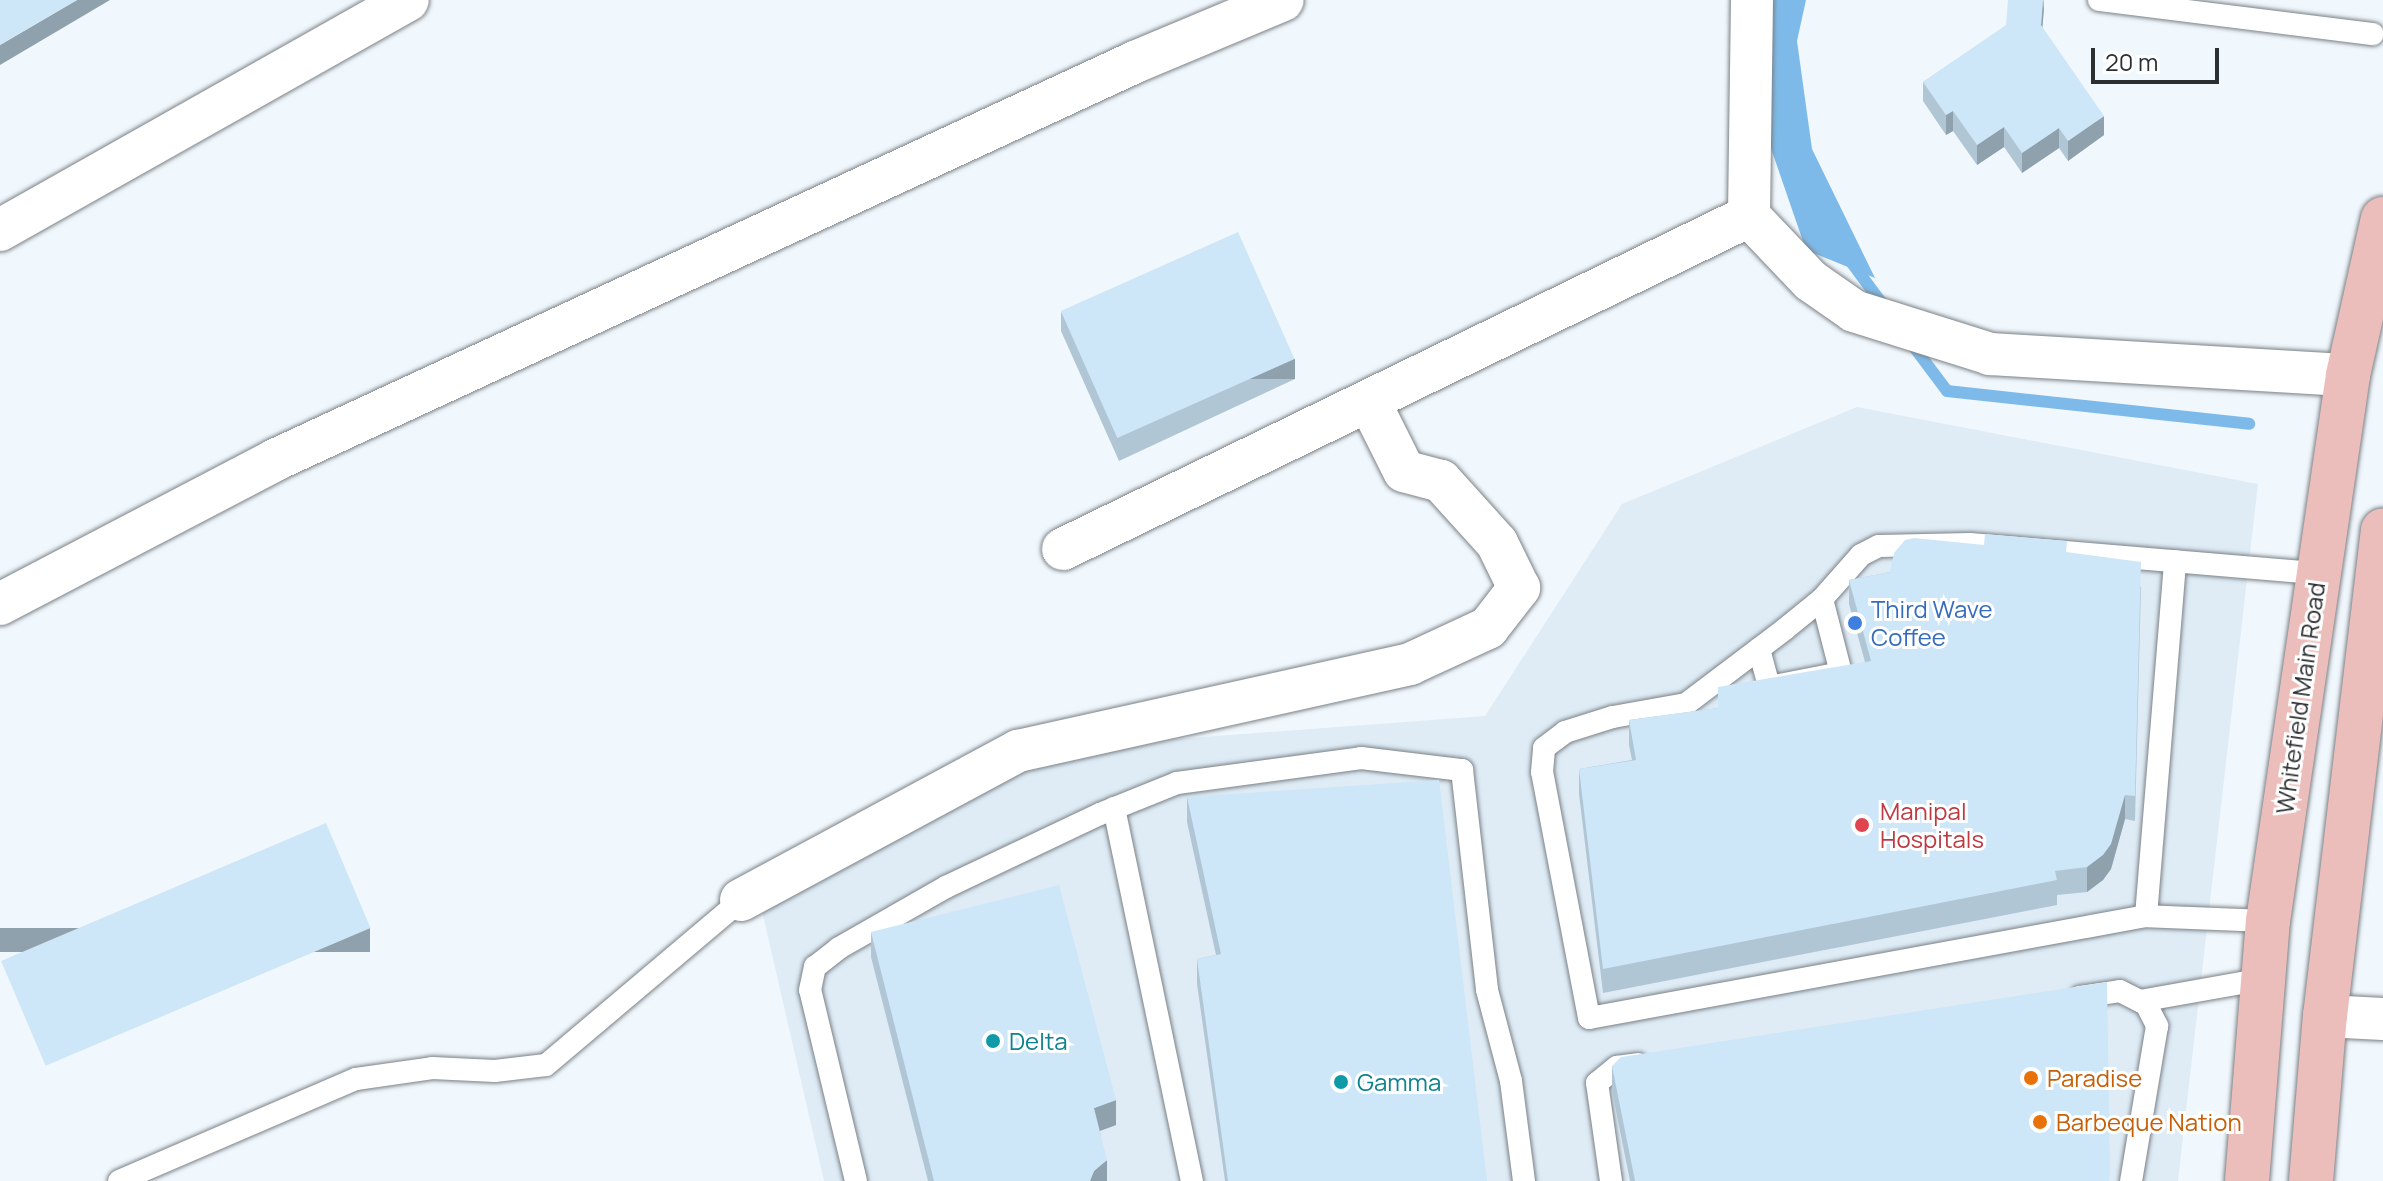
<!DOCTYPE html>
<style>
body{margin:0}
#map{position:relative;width:2383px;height:1181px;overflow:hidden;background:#f1f8fd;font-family:Manrope,sans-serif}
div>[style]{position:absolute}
.built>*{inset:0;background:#dfecf6}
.water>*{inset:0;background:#7ebae9}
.stream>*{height:12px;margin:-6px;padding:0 6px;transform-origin:6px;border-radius:6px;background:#7ebae9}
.roads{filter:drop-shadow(0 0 2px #7b8186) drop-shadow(0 0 2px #7b8186)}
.service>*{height:22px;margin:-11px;padding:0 11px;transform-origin:11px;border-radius:11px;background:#fff}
.minor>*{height:42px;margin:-21px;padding:0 21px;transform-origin:21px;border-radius:21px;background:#fff}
.primary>*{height:44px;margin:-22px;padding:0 22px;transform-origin:22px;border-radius:22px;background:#ecbebb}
.wall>*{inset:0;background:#b0c6d5}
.shaded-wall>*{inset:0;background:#90a1ae;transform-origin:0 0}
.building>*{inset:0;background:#cde6f8;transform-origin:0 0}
.dots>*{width:22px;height:22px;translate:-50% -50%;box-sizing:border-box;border:4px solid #fff;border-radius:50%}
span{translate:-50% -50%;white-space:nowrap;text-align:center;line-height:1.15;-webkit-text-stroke:6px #fff;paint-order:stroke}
.shop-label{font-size:24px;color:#366cbe}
.left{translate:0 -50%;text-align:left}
.street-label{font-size:24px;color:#2c2f31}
.health-label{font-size:24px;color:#be3a42}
.culture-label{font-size:24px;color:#0d838f}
.food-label{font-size:24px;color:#c56008}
.scale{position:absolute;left:2091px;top:48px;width:128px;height:36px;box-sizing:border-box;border:4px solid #2c2f31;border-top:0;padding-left:10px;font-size:24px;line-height:28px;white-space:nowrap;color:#2c2f31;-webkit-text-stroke:6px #fff;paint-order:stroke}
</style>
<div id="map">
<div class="built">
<div style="clip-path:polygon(1857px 407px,2258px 484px,2178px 1181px,824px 1181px,762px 911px,1069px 747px,1485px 716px,1622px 504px)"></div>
</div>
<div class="water">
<div style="clip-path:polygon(1764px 0,1806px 0,1797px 41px,1812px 149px,1875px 278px,1806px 250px,1766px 134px)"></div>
</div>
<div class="stream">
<div style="left:1849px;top:259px;width:62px;rotate:53.5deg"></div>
<div style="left:1911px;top:343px;width:60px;rotate:53.1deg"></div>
<div style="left:1947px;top:391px;width:304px;rotate:6.2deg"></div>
</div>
<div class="roads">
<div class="service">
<div style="left:2099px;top:0;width:276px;rotate:7.1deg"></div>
<div style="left:1759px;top:649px;width:39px;rotate:75deg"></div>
<div style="left:1769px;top:687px;width:73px;rotate:-11deg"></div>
<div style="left:1841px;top:673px;width:76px;rotate:-104.4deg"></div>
<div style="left:1114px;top:808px;width:381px;rotate:78.2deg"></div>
<div style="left:2146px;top:916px;width:356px;rotate:-85.3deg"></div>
<div style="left:2268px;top:921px;width:122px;rotate:-177.7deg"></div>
<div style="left:2146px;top:916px;width:566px;rotate:169.62deg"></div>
<div style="left:1589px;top:1018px;width:250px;rotate:-100.8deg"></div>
<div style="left:1542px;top:772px;width:24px;rotate:-85deg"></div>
<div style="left:1544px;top:748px;width:26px;rotate:-37deg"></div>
<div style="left:1565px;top:732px;width:50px;rotate:-17.4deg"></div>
<div style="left:1613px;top:717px;width:74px;rotate:-10.1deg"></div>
<div style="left:1686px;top:704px;width:124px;rotate:-37.1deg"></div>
<div style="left:1785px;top:629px;width:48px;rotate:-39deg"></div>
<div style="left:1822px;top:599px;width:59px;rotate:-48.4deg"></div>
<div style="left:1861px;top:555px;width:20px;rotate:-27deg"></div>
<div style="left:1879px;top:546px;width:91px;rotate:-1.3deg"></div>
<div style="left:1970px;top:544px;width:349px;rotate:4.8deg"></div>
<div style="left:2080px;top:997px;width:40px;rotate:-8.5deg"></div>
<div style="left:2120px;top:991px;width:29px;rotate:27deg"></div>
<div style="left:2146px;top:1004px;width:25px;rotate:63deg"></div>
<div style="left:2157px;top:1026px;width:157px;rotate:99.5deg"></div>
<div style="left:2140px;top:1001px;width:125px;rotate:-10.1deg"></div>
<div style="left:119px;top:1181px;width:258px;rotate:-23.3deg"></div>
<div style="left:356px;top:1079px;width:77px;rotate:-8.2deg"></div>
<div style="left:432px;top:1068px;width:63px;rotate:2.7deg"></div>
<div style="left:495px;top:1071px;width:51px;rotate:-6.7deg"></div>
<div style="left:546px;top:1065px;width:255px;rotate:-40.2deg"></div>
<div style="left:856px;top:1181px;width:196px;rotate:-103.5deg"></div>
<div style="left:810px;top:990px;width:24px;rotate:-78deg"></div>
<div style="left:815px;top:967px;width:31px;rotate:-38deg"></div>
<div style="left:839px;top:948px;width:123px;rotate:-29.7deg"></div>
<div style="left:946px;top:887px;width:170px;rotate:-25.4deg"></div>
<div style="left:1100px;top:814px;width:83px;rotate:-21.9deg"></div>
<div style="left:1177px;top:783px;width:186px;rotate:-7.7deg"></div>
<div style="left:1361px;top:758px;width:102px;rotate:6.8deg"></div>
<div style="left:1462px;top:770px;width:221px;rotate:83.5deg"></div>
<div style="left:1487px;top:990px;width:94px;rotate:75.2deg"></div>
<div style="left:1511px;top:1081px;width:101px;rotate:82.6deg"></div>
<div style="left:1611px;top:1181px;width:99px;rotate:-98.1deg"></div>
<div style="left:1597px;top:1083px;width:26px;rotate:-39deg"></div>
<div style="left:1617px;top:1067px;width:21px;rotate:-8deg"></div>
</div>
<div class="minor">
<div style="left:1752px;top:0;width:216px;rotate:90.8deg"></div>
<div style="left:1749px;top:216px;width:90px;rotate:46.4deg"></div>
<div style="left:1811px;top:281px;width:52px;rotate:34.9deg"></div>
<div style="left:1854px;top:311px;width:143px;rotate:17.5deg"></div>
<div style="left:1990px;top:354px;width:359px;rotate:3.4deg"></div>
<div style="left:0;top:230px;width:468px;rotate:-29.4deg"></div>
<div style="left:1063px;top:549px;width:763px;rotate:-25.89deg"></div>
<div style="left:0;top:604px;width:310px;rotate:-27.6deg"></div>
<div style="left:275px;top:460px;width:948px;rotate:-24.83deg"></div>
<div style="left:1135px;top:62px;width:160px;rotate:-22.7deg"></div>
<div style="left:741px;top:900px;width:315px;rotate:-28.3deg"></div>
<div style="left:1018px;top:751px;width:402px;rotate:-12.5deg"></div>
<div style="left:1410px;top:664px;width:86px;rotate:-24.8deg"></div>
<div style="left:1488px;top:628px;width:51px;rotate:-52.2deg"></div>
<div style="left:1519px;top:588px;width:50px;rotate:-116.1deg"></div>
<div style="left:1497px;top:543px;width:84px;rotate:-132.1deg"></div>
<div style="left:1441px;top:481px;width:38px;rotate:-165deg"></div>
<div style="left:1404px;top:471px;width:78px;rotate:-116.6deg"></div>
<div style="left:2325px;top:1016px;width:58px;rotate:3deg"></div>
</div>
<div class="primary">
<div style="left:2247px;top:1181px;width:261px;rotate:-85.4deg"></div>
<div style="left:2268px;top:921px;width:552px;rotate:-81.66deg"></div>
<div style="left:2348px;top:375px;width:160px;rotate:-77.4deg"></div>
<div style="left:2311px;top:1181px;width:166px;rotate:-85.2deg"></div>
<div style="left:2325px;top:1016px;width:489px;rotate:-83.2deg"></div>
</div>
</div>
<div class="wall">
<div style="clip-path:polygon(2044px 0,2042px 27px,2104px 135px,2068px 161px,2059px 148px,2022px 173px,2004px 147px,1977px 165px,1953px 131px,1946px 135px,1923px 101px,1923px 82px)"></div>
<div style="clip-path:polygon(1061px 312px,1295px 379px,1119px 461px,1061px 331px)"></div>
<div style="clip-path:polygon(1984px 545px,2067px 553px,2141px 587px,2135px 821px,2125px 819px,2111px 869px,2103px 880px,2087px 892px,2057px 895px,2057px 905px,1603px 993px,1579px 794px,1579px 769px,1632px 760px,1629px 745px,1629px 720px,1718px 708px,1865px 662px,1849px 604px,1849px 580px,1890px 572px)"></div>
<div style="clip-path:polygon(1187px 797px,1487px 1181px,1225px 1181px,1197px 984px,1197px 959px,1216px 955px,1187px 822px)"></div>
<div style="clip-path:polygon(871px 932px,1116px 1125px,1100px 1131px,1107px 1181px,928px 1181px,871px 957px)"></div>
<div style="clip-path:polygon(1612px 1066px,2110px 1181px,1630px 1181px,1612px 1091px)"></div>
</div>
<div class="shaded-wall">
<div style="clip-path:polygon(77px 0,110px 0,0 65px,0 45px)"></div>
<div style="clip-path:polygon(2043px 0,2044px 9px,2041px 45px,2041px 25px)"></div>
<div style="clip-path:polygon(1953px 111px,1953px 131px,1946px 135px,1946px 115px)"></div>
<div style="clip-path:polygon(2104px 116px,2104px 135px,2068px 161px,2068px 141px)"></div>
<div style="clip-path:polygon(2004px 127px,2004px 147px,1977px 165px,1977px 145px)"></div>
<div style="clip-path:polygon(2059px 128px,2059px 148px,2022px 173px,2022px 153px)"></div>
<div style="left:1295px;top:359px;width:20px;height:194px;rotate:90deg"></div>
<div style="clip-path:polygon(2125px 795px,2125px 819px,2111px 869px,2103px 880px,2087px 892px,2087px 867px)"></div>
<div style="left:370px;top:928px;width:24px;height:400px;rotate:90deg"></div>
<div style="clip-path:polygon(1116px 1100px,1116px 1125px,1094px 1133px,1094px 1108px)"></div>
<div style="clip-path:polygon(1107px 1160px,1107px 1181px,1090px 1181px,1094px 1171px)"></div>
</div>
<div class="building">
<div style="clip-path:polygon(0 0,77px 0,0 45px)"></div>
<div style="clip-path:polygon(2008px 0,2043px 0,2041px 25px,2104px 116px,2068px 141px,2059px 128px,2022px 153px,2004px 127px,1977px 145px,1953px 111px,1946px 115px,1923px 82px,2006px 25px)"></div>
<div style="left:1238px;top:232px;width:139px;height:194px;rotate:66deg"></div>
<div style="clip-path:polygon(1985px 534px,2067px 541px,2066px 552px,2141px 562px,2135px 796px,2125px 795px,2111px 844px,2103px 855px,2087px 867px,2055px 871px,2057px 880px,1603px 969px,1579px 769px,1636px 760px,1629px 720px,1718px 708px,1718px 687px,1871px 661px,1849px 580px,1890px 572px,1894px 553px,1905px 540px,1914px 538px,1984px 545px)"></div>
<div style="clip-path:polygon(1439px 780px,1487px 1181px,1228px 1181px,1197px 959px,1221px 954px,1187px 797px)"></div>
<div style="left:326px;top:823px;width:114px;height:353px;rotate:67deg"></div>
<div style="clip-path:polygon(1059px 885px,1116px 1100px,1094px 1108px,1107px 1160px,1094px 1171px,1090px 1181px,934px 1181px,871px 932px)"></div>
<div style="clip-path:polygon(2107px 982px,2110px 1172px,2109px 1181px,1635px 1181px,1612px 1066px,1621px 1057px)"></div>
</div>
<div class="dots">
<div style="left:1855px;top:623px;background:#3f7fe0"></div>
<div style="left:1862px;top:825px;background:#e0444e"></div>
<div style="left:993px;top:1041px;background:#0f9aa8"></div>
<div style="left:2031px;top:1078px;background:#e8710a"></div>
<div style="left:1341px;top:1082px;background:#0f9aa8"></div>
<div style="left:2040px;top:1122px;background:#e8710a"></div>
</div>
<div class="shop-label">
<span class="left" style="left:1871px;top:623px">Third Wave<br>Coffee</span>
</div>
<div class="street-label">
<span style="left:2300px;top:698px;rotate:-82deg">Whitefield Main Road</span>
</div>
<div class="health-label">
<span class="left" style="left:1880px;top:825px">Manipal<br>Hospitals</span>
</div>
<div class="culture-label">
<span class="left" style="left:1009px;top:1041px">Delta</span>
<span class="left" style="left:1357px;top:1082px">Gamma</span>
</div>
<div class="food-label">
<span class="left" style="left:2047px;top:1078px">Paradise</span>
<span class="left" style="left:2056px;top:1122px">Barbeque Nation</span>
</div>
<div class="scale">20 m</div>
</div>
